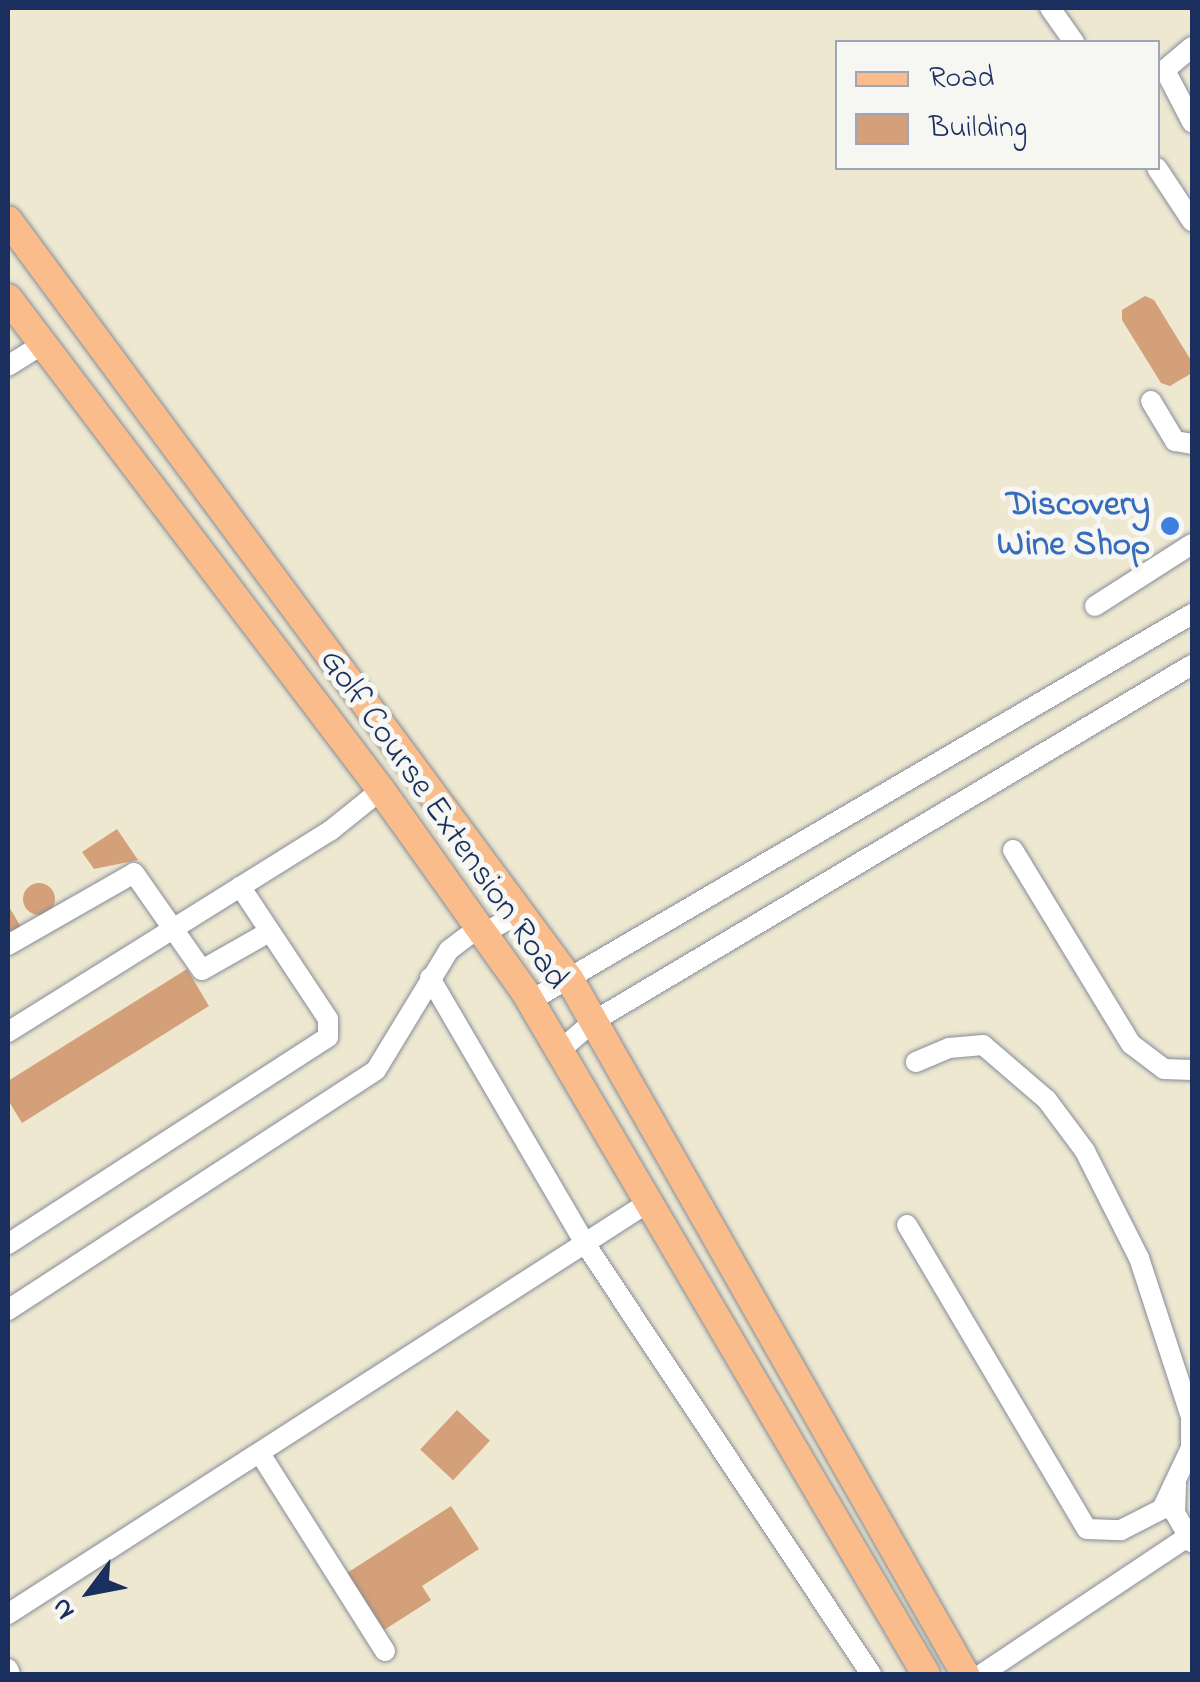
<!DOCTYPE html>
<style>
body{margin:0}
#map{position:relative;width:1200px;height:1682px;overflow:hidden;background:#eee8d1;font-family:"Indie Flower",sans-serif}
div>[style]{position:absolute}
.building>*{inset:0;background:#d4a079;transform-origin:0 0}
.round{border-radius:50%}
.roads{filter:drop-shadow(0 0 2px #848c98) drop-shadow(0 0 2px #848c98)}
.minor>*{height:20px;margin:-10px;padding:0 10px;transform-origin:10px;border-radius:10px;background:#fff}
.major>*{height:28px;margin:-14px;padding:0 14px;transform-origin:14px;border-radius:14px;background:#f9bc8a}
.dots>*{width:28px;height:28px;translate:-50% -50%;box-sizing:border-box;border:5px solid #f6f6f2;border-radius:50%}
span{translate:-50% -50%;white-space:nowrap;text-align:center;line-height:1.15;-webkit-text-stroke:10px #f6f6f2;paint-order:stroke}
.shop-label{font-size:35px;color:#366cbe;font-weight:700}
.right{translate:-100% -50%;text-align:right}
.street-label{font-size:35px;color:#1b2f5e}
.frame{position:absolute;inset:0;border:10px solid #1b2f5e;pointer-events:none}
.legend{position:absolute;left:835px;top:40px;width:325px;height:130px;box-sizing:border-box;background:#f6f6f2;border:2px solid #9ea6b7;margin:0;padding:12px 18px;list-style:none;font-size:30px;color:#1b2f5e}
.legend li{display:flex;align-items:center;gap:20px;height:50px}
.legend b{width:50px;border:2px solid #9ea6b7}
.north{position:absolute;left:40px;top:1542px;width:100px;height:100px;-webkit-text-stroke:8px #f6f6f2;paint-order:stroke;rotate:238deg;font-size:28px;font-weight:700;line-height:40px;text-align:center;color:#1b2f5e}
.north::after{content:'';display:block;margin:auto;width:35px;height:45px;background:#1b2f5e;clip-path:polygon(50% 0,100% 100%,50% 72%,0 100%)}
</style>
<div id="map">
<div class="building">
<div style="clip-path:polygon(1145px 296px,1154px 300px,1192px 362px,1192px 373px,1170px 386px,1161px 383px,1122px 320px,1122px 310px)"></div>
<div style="clip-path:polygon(117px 829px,138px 860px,94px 869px,82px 852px)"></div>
<div class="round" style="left:23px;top:883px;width:32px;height:32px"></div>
<div style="clip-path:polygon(8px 905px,21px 927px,8px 935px)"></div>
<div style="clip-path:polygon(187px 969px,209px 1006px,22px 1123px,8px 1100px,8px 1081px)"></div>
<div style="left:457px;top:1410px;width:45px;height:54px;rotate:43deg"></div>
<div style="clip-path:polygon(451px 1506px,479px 1549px,422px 1586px,431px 1600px,384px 1630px,347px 1573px)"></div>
</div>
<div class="roads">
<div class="minor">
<div style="left:1050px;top:8px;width:42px;rotate:54.8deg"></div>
<div style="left:1192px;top:47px;width:35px;rotate:140deg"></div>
<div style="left:1165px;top:70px;width:59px;rotate:62.6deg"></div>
<div style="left:1157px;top:168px;width:64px;rotate:56.6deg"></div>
<div style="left:8px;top:366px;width:41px;rotate:-32.2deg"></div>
<div style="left:1151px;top:401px;width:47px;rotate:59deg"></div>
<div style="left:1175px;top:441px;width:17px;rotate:10deg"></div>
<div style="left:1095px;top:606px;width:115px;rotate:-32.6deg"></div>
<div style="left:1013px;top:850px;width:227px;rotate:58.7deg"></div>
<div style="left:1131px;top:1044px;width:41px;rotate:37.1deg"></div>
<div style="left:1164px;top:1069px;width:28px;rotate:2deg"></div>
<div style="left:484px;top:933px;width:43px;rotate:-28.9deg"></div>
<div style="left:8px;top:945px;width:145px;rotate:-29.7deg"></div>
<div style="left:134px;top:873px;width:118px;rotate:55deg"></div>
<div style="left:202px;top:970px;width:77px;rotate:-29.6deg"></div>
<div style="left:430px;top:978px;width:306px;rotate:59.7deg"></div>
<div style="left:584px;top:1242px;width:519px;rotate:56.4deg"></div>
<div style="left:530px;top:1001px;width:767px;rotate:-30.31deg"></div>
<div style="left:8px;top:1032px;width:380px;rotate:-32deg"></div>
<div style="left:330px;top:831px;width:65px;rotate:-38.8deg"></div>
<div style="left:557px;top:1053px;width:49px;rotate:-40.9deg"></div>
<div style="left:594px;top:1021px;width:696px;rotate:-30.77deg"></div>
<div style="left:907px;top:1225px;width:353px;rotate:59.4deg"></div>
<div style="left:1087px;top:1529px;width:34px;rotate:2deg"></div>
<div style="left:1121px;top:1530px;width:46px;rotate:-27.1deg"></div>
<div style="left:1162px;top:1509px;width:68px;rotate:-64.6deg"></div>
<div style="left:1191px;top:1448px;width:31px;rotate:-90deg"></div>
<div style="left:1191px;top:1417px;width:167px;rotate:-108.1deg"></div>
<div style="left:1139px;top:1258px;width:120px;rotate:-116.8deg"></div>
<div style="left:1085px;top:1151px;width:64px;rotate:-126.7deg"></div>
<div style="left:1047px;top:1100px;width:84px;rotate:-139.3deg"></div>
<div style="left:983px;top:1045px;width:34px;rotate:175deg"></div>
<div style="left:949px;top:1048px;width:36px;rotate:157deg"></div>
<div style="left:8px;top:1244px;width:381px;rotate:-32.9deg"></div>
<div style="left:328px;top:1037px;width:18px;rotate:-90deg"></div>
<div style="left:328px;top:1019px;width:159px;rotate:-123.5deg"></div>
<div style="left:8px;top:1310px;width:439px;rotate:-33.1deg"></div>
<div style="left:376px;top:1070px;width:140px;rotate:-58.7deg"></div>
<div style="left:449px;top:950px;width:38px;rotate:-37deg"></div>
<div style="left:261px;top:1455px;width:232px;rotate:57.7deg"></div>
<div style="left:1176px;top:1485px;width:28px;rotate:92deg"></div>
<div style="left:1175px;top:1513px;width:34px;rotate:60deg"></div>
<div style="left:8px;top:1614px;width:758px;rotate:-32.73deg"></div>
<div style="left:8px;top:1669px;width:5px;rotate:68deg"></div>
<div style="left:982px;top:1674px;width:252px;rotate:-33.7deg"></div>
</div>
<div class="major">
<div style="left:8px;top:220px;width:945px;rotate:53.52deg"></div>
<div style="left:570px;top:980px;width:799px;rotate:60.35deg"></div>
<div style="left:8px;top:298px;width:617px;rotate:52.83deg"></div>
<div style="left:381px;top:790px;width:248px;rotate:54.5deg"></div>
<div style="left:525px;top:992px;width:791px;rotate:59.55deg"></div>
</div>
</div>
<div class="dots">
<div style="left:1170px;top:526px;background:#3f7fe0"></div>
</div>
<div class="shop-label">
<span class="right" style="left:1150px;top:526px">Discovery<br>Wine Shop</span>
</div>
<div class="street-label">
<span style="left:443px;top:820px;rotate:55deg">Golf Course Extension Road</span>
</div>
<div class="frame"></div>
<ul class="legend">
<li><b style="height:12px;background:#f9bc8a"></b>Road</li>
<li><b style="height:28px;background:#d4a079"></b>Building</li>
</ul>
<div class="north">N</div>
</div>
